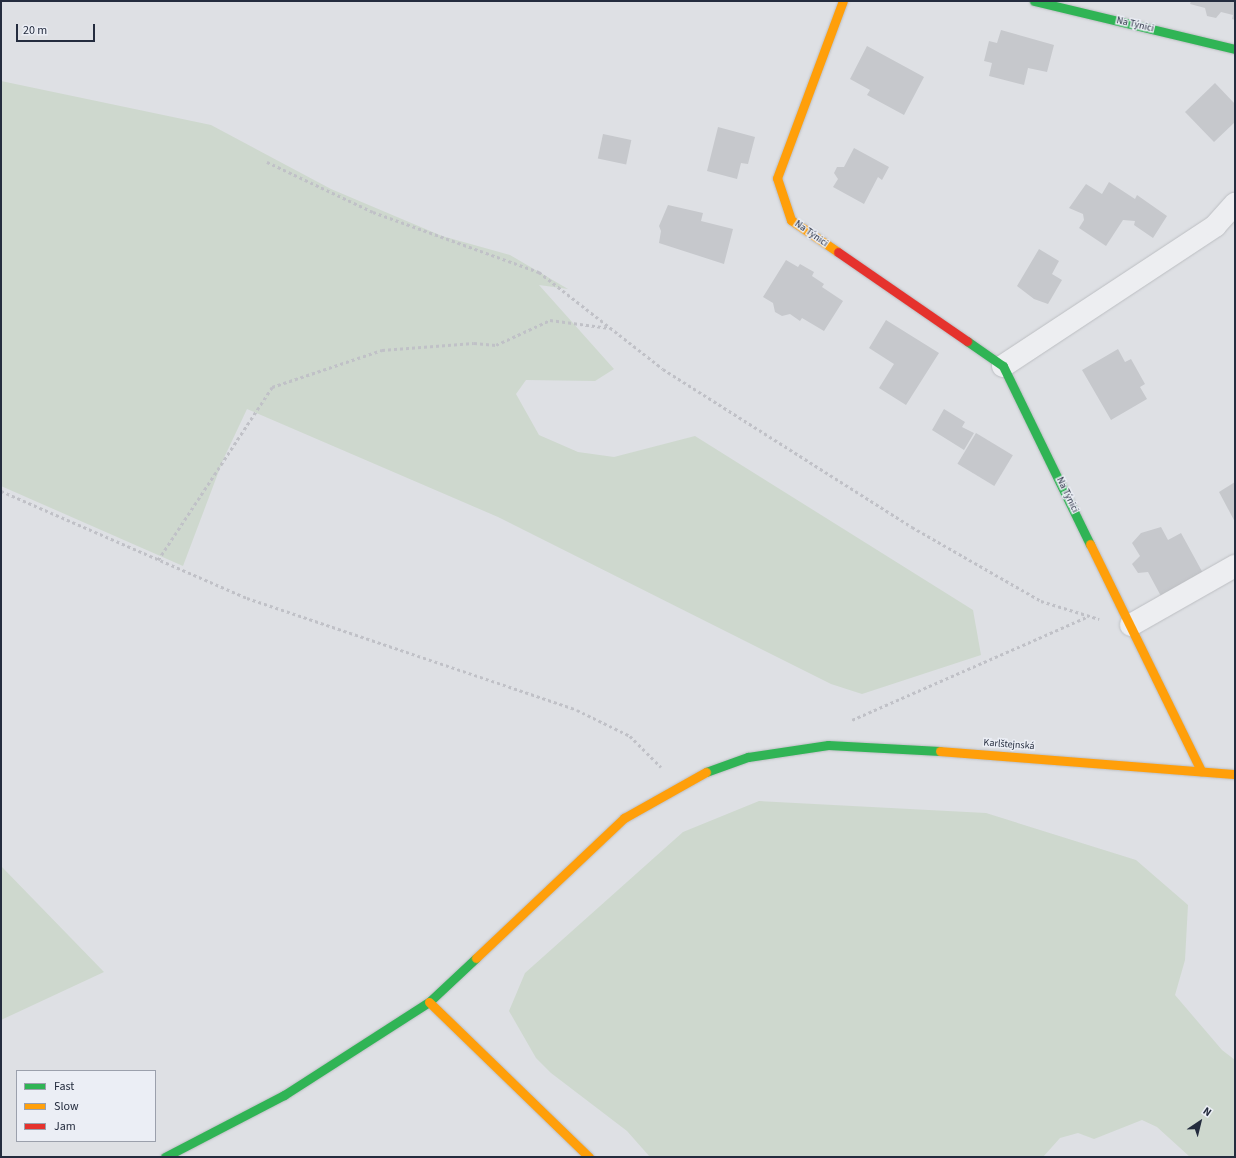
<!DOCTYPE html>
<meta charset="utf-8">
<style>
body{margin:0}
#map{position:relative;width:1236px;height:1158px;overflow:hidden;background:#dee0e4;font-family:"Source Sans 3",sans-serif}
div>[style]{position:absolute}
.green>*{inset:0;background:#ced8ce}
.building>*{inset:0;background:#c6c8cc;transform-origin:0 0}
.path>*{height:2.5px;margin-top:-1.25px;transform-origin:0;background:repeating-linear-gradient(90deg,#c0c1c7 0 3px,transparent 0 6px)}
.roads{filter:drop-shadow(0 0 1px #bcbec2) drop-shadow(0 0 1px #bcbec2)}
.street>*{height:22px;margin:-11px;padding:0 11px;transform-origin:11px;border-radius:11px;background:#edeef1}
.fast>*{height:9px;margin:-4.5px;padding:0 4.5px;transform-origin:4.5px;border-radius:4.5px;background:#30b455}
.slow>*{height:9px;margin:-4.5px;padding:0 4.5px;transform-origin:4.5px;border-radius:4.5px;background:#ff9f0a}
.jam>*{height:9px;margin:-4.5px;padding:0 4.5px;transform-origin:4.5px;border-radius:4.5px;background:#e5322d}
span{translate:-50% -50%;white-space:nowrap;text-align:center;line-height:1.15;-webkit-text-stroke:3px #ebeef5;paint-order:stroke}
.street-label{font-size:10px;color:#242c3e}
.frame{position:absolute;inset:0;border:2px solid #242c3e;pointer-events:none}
.legend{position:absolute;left:16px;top:1070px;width:140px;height:72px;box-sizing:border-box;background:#ebeef5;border:1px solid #9ba0ac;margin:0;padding:5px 7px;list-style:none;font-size:12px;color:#242c3e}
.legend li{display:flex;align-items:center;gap:8px;height:20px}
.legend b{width:20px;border:1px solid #9ba0ac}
.north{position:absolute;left:1180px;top:1102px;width:40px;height:40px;-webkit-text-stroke:3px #ebeef5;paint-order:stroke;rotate:35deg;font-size:11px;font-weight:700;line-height:16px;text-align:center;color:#242c3e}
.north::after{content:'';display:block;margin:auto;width:14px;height:18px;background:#242c3e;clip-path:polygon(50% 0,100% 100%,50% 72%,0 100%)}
.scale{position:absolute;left:16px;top:24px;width:79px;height:18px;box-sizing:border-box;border:2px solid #242c3e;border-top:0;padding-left:5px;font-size:12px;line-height:14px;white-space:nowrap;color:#242c3e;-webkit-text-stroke:3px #ebeef5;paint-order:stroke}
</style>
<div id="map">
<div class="green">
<div style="clip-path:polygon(1px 81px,211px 125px,331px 189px,442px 236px,510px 255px,568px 289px,539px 285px,614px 369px,595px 381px,526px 380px,516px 394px,539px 435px,578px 452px,614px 457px,695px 436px,973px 610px,981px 655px,862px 694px,831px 684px,498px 517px,247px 409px,223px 460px,183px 566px,1px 486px)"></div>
<div style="clip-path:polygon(759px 801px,986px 813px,1136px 860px,1188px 905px,1185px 960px,1175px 995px,1222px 1050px,1235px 1060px,1235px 1157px,1190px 1157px,1157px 1127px,1142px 1120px,1094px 1139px,1078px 1133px,1060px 1138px,1043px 1157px,650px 1157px,627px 1131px,551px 1073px,536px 1058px,509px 1011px,525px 973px,683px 832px)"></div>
<div style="clip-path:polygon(1px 866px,104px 972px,1px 1020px)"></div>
</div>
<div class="building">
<div style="clip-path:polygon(1191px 1px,1235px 1px,1235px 20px,1232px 19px,1233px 15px,1221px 12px,1216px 18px,1207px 16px,1205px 8px,1190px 4px)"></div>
<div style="clip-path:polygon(1001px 30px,1054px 45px,1047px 72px,1028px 68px,1024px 85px,989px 76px,992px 63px,984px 61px,989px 41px,997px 43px)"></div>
<div style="clip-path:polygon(867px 46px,924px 77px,904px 115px,867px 95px,870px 90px,850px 79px)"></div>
<div style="clip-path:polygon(1215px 83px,1235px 104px,1235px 122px,1214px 142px,1185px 112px)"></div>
<div style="clip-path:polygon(718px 127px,755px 137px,748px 164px,741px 163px,737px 179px,707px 171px)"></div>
<div style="left:603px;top:134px;width:29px;height:25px;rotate:12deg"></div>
<div style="clip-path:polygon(854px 148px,889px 167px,882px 180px,878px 177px,864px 204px,833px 187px,838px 179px,834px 173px,837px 167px,844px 167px)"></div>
<div style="clip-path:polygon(1109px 182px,1135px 199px,1137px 195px,1167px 216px,1153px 238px,1134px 225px,1135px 221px,1123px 220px,1106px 246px,1079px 228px,1084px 220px,1083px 214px,1069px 208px,1086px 184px,1102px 194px)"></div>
<div style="clip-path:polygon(668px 205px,703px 213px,701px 221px,733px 229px,724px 264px,659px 243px,661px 231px,659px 226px)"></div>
<div style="clip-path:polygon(1039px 249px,1059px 261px,1052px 274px,1062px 280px,1048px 304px,1034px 299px,1017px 286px)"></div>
<div style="clip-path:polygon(786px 260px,798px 267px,800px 264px,814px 272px,812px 276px,824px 284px,822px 287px,843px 301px,824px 331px,802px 318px,800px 321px,790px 314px,782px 316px,775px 312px,773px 303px,763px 297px)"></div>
<div style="clip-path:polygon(886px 320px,939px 353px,906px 405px,879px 388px,894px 364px,869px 348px)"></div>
<div style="clip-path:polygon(1118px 349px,1125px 362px,1131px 359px,1145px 384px,1140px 387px,1147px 399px,1111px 420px,1082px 370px)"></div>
<div style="clip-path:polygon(944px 409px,965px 422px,962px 427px,974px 433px,964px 450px,932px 430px)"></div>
<div style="left:976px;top:433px;width:43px;height:36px;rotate:31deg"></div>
<div style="clip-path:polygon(1235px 482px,1235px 522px,1219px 492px)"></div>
<div style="clip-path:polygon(1161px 527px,1168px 540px,1181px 533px,1204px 575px,1162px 598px,1148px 572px,1138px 573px,1132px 564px,1140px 556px,1132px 543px,1141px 533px)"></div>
</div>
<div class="path">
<div style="left:267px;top:162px;width:117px;rotate:25.3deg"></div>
<div style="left:373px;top:212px;width:177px;rotate:19.9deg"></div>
<div style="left:539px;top:272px;width:157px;rotate:38deg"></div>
<div style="left:663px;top:369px;width:295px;rotate:32.4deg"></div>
<div style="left:912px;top:527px;width:149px;rotate:29.8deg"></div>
<div style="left:1041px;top:601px;width:61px;rotate:17.2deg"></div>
<div style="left:1px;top:491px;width:268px;rotate:23.5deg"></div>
<div style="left:247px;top:598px;width:348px;rotate:18.7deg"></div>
<div style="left:577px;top:710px;width:59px;rotate:26.1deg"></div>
<div style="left:630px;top:736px;width:44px;rotate:45deg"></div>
<div style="left:158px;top:560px;width:207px;rotate:-56.6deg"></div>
<div style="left:272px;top:387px;width:116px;rotate:-18.6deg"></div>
<div style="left:382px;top:350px;width:92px;rotate:-4.4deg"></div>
<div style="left:474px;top:343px;width:22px;rotate:5deg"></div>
<div style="left:496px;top:345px;width:60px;rotate:-24.8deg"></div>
<div style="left:550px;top:320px;width:60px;rotate:7.7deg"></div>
<div style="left:852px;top:720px;width:257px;rotate:-23.7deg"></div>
</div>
<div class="roads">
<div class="street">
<div style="left:1003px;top:366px;width:254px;rotate:-33.4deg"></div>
<div style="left:1215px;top:226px;width:30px;rotate:-48deg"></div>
<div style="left:1131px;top:625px;width:120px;rotate:-29.6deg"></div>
</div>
<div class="fast">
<div style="left:1034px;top:1px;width:207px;rotate:13.4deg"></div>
<div style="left:967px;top:341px;width:44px;rotate:34.8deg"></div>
<div style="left:1003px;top:366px;width:198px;rotate:64deg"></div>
<div style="left:706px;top:772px;width:45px;rotate:-19.7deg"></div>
<div style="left:748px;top:757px;width:81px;rotate:-8.5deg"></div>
<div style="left:828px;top:745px;width:112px;rotate:3.1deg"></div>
<div style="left:165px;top:1157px;width:134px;rotate:-27.5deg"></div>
<div style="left:284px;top:1095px;width:172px;rotate:-32.7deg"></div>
<div style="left:429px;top:1002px;width:64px;rotate:-43.1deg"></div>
</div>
<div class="slow">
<div style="left:838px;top:252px;width:57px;rotate:-145.8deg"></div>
<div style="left:791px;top:220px;width:44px;rotate:-108.4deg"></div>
<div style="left:777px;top:178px;width:189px;rotate:-69.6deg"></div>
<div style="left:1090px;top:544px;width:253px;rotate:63.9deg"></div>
<div style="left:940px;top:751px;width:296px;rotate:4.5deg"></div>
<div style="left:476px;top:958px;width:204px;rotate:-43.4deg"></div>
<div style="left:624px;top:818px;width:94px;rotate:-29.3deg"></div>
<div style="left:429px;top:1002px;width:223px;rotate:44.1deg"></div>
</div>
<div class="jam">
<div style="left:838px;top:252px;width:157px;rotate:34.6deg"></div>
</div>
</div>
<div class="street-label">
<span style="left:1135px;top:25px;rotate:13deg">Na Týnici</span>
<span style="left:811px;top:234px;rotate:35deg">Na Týnici</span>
<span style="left:1067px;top:495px;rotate:64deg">Na Týnici</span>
<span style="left:1009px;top:745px;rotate:4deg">Karlštejnská</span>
</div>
<div class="frame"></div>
<ul class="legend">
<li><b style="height:5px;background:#30b455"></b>Fast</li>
<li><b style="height:5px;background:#ff9f0a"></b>Slow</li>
<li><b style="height:5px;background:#e5322d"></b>Jam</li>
</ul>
<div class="north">N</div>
<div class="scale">20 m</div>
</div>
